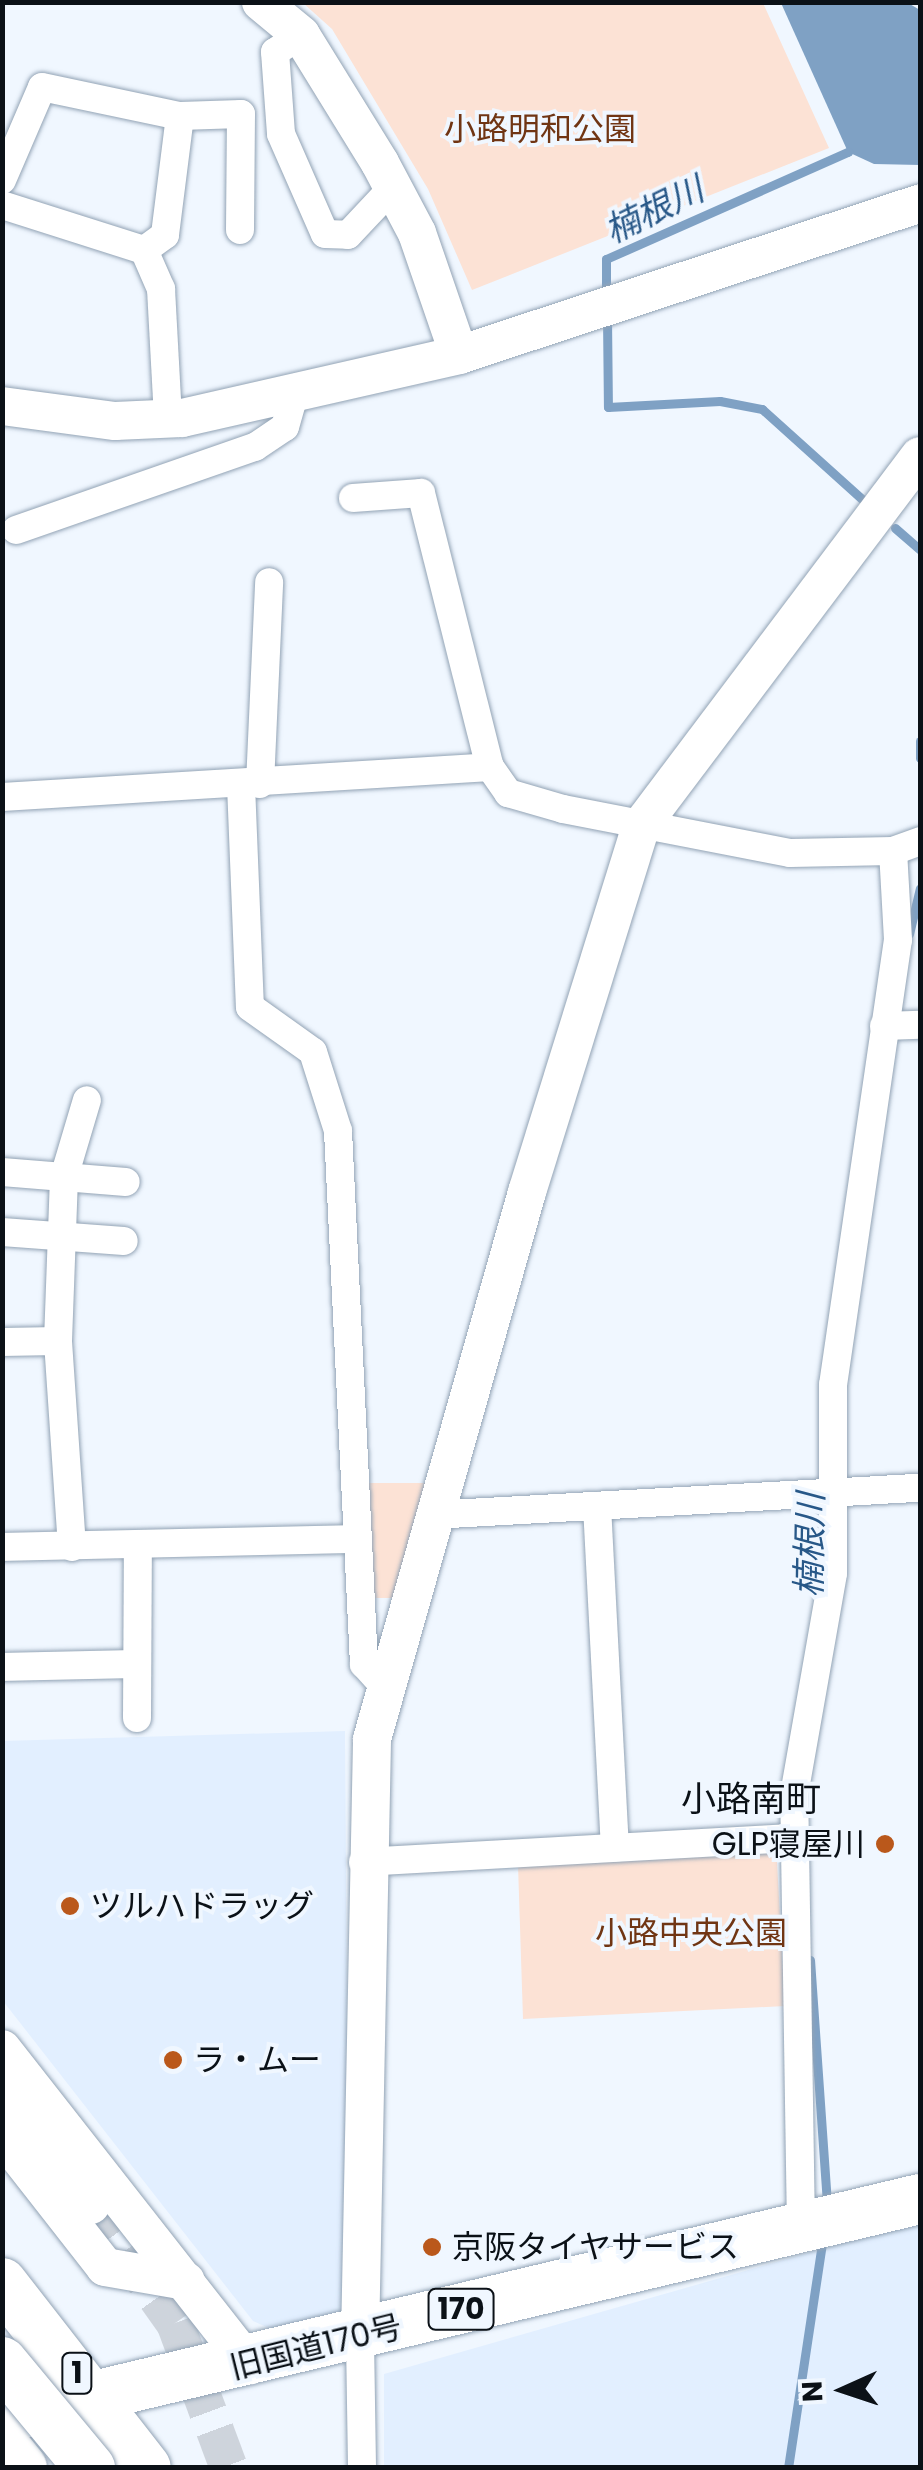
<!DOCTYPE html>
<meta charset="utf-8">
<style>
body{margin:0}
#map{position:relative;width:923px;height:2470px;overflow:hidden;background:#f0f7ff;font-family:Poppins,"Noto Sans JP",sans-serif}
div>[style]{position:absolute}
.built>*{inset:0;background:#e2efff}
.green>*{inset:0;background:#fce2d5}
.water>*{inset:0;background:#7fa1c4}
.stream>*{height:9px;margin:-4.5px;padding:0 4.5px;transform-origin:4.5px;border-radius:4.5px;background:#7fa1c4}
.secondary-tunnel>*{height:38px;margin-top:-19px;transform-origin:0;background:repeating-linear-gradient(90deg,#ced4dc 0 38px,transparent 0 57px)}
.roads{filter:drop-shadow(0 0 2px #92a3b5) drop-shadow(0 0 2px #92a3b5)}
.street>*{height:28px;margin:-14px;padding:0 14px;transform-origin:14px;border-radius:14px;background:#fff}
.secondary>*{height:38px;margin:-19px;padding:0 19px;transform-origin:19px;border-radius:19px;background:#fff}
.highway>*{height:50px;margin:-25px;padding:0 25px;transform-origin:25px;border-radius:25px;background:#fff}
.bridges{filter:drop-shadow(0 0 2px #92a3b5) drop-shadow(0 0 2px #92a3b5)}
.highway-bridge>*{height:50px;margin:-25px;padding:0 25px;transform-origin:25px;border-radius:25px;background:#fff}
.dots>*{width:28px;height:28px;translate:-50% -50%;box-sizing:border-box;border:5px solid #f0f7ff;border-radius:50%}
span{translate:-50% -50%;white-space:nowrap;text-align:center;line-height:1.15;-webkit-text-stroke:8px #f0f7ff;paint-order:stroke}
.shield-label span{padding:2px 8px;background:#f0f7ff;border:2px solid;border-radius:8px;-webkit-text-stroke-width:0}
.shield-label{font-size:30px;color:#0b1117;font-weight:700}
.park-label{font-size:32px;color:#703513}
.poi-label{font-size:32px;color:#0b1117}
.right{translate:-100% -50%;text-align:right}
.left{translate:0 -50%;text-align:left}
.street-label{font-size:32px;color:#0b1117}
.water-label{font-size:35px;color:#285888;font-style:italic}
.neighbourhood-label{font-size:35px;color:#0b1117}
.frame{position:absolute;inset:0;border:5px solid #0b1117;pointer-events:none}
.north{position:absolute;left:793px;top:2340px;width:100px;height:100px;-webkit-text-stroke:8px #f0f7ff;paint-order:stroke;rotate:267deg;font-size:28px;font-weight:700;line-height:40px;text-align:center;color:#0b1117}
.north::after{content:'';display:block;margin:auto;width:35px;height:45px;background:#0b1117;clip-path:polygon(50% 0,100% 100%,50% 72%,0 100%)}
</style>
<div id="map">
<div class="built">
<div style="clip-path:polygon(345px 1731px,349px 2302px,340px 2317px,276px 2331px,253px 2321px,3px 2001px,3px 1741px)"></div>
<div style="clip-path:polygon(920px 2221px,920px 2467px,384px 2468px,384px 2374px)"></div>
</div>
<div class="green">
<div style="clip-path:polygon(303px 3px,763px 3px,829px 148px,472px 290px,428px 189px,332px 29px)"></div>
<div style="clip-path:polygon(364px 1483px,426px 1483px,394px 1598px,369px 1598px)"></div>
<div style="clip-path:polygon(762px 1850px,777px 1862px,785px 2006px,523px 2019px,518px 1865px)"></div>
</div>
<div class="water">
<div style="clip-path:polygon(908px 3px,920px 10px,920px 165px,874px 164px,848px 152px,781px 3px)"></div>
</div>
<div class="stream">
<div style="left:606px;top:296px;width:37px;rotate:-90deg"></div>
<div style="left:606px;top:259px;width:265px;rotate:-23.9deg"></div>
<div style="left:607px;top:317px;width:90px;rotate:89.4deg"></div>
<div style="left:608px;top:407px;width:112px;rotate:-3.1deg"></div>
<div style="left:720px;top:401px;width:43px;rotate:10.8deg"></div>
<div style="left:762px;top:409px;width:135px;rotate:42deg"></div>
<div style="left:895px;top:528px;width:33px;rotate:41deg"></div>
<div style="left:920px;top:741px;width:17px;rotate:90deg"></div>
<div style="left:909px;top:934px;width:47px;rotate:-76.6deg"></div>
<div style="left:810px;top:1960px;width:245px;rotate:86deg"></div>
<div style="left:788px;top:2468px;width:229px;rotate:-81.4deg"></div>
</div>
<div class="secondary-tunnel">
<div style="left:91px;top:2205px;width:145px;rotate:54.6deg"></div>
<div style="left:175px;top:2323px;width:155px;rotate:69.6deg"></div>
</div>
<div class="roads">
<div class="street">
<div style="left:301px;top:35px;width:31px;rotate:147deg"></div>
<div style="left:275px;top:52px;width:82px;rotate:85.8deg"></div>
<div style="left:281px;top:134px;width:109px;rotate:66.3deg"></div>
<div style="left:325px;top:234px;width:23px;rotate:2deg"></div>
<div style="left:348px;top:235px;width:66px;rotate:-46.8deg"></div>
<div style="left:180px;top:116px;width:61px;rotate:-1.9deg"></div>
<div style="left:241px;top:114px;width:116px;rotate:90.5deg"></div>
<div style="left:2px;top:180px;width:101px;rotate:-66.7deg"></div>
<div style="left:42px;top:87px;width:141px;rotate:11.9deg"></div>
<div style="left:180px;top:116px;width:120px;rotate:97.2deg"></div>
<div style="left:165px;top:235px;width:26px;rotate:144deg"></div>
<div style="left:2px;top:205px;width:149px;rotate:17.6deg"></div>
<div style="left:144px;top:250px;width:43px;rotate:66.4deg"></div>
<div style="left:161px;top:289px;width:130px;rotate:86.9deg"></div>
<div style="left:353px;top:498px;width:68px;rotate:-4.2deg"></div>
<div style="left:421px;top:493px;width:283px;rotate:75.9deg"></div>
<div style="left:16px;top:530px;width:253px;rotate:-19.2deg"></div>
<div style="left:255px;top:447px;width:36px;rotate:-34deg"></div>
<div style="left:285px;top:427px;width:41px;rotate:-74.2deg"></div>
<div style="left:260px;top:784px;width:202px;rotate:-87.4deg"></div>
<div style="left:241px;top:785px;width:222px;rotate:87.7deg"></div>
<div style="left:250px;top:1007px;width:77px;rotate:35.5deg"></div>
<div style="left:313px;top:1052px;width:83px;rotate:72.4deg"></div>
<div style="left:338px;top:1131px;width:534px;rotate:87.21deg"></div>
<div style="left:364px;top:1664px;width:30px;rotate:48deg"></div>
<div style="left:2px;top:797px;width:489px;rotate:-3.5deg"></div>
<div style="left:490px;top:767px;width:32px;rotate:55deg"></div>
<div style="left:508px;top:793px;width:57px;rotate:16.2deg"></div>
<div style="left:563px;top:809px;width:231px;rotate:11deg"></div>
<div style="left:790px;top:853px;width:103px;rotate:-1.1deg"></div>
<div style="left:893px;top:851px;width:29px;rotate:-20deg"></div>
<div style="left:884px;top:1026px;width:36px;rotate:-2deg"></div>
<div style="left:2px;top:1172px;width:124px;rotate:4.6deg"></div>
<div style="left:2px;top:1232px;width:122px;rotate:4.2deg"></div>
<div style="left:2px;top:1342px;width:56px;rotate:-1deg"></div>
<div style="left:597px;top:1506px;width:342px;rotate:87deg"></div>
<div style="left:432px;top:1515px;width:489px;rotate:-3.2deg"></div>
<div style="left:2px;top:1547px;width:355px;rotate:-1.3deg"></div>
<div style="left:72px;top:1547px;width:206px;rotate:-93.9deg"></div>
<div style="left:58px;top:1341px;width:164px;rotate:-87.9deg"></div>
<div style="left:64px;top:1177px;width:80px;rotate:-73.4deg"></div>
<div style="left:2px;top:1667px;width:130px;rotate:-1.3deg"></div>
<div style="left:137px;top:1718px;width:172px;rotate:-89.7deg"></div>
<div style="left:363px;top:1862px;width:433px;rotate:-3.2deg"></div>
<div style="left:801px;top:2229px;width:434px;rotate:-90.9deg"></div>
<div style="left:794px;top:1795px;width:225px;rotate:-80deg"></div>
<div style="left:833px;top:1573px;width:188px;rotate:-90deg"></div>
<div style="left:833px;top:1385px;width:450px;rotate:-81.7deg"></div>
<div style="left:898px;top:940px;width:89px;rotate:-93.2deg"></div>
<div style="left:360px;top:2339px;width:129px;rotate:89.1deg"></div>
</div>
<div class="secondary">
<div style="left:459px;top:355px;width:485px;rotate:-18.2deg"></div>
<div style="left:2px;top:406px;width:114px;rotate:7.6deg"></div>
<div style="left:115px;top:421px;width:67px;rotate:-2.6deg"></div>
<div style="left:182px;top:418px;width:284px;rotate:-12.8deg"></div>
<div style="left:459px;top:355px;width:129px;rotate:-109deg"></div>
<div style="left:417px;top:233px;width:79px;rotate:-117.9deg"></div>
<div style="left:380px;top:163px;width:150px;rotate:-121.7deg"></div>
<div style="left:301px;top:35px;width:52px;rotate:-140.5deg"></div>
<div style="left:2px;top:2049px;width:402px;rotate:51.9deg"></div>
<div style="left:2px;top:2093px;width:143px;rotate:51.5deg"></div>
<div style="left:2px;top:2135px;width:167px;rotate:52deg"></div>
<div style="left:105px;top:2267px;width:82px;rotate:9.8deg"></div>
<div style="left:360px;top:2339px;width:600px;rotate:-88.85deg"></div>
<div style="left:372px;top:1739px;width:569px;rotate:-74.18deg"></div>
<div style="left:527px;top:1192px;width:383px;rotate:-72.7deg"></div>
<div style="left:641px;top:826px;width:463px;rotate:-53deg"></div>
</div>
<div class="highway">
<div style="left:2px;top:2283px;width:234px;rotate:52.1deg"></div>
<div style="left:2px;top:2418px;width:944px;rotate:-13.42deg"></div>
<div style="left:2px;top:2443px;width:32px;rotate:51deg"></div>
</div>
</div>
<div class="bridges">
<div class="highway-bridge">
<div style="left:2px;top:2362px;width:138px;rotate:50.3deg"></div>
</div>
</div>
<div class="dots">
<div style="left:885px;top:1844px;background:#ba581b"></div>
<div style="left:70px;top:1906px;background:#ba581b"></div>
<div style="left:173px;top:2060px;background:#ba581b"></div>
<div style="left:432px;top:2247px;background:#ba581b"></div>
</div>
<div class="shield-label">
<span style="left:461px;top:2309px">170</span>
<span style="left:77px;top:2373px">1</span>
</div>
<div class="park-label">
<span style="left:540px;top:129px">小路明和公園</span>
<span style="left:691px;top:1933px">小路中央公園</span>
</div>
<div class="poi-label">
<span class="right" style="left:865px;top:1844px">GLP寝屋川</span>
<span class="left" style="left:90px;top:1906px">ツルハドラッグ</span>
<span class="left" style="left:193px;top:2060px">ラ・ムー</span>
<span class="left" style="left:452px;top:2247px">京阪タイヤサービス</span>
</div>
<div class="street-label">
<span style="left:316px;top:2347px;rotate:-14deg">旧国道170号</span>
</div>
<div class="water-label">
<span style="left:654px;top:210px;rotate:-26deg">楠根川</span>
<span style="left:810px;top:1545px;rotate:-89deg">楠根川</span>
</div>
<div class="neighbourhood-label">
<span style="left:751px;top:1799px">小路南町</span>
</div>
<div class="frame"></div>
<div class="north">N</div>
</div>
